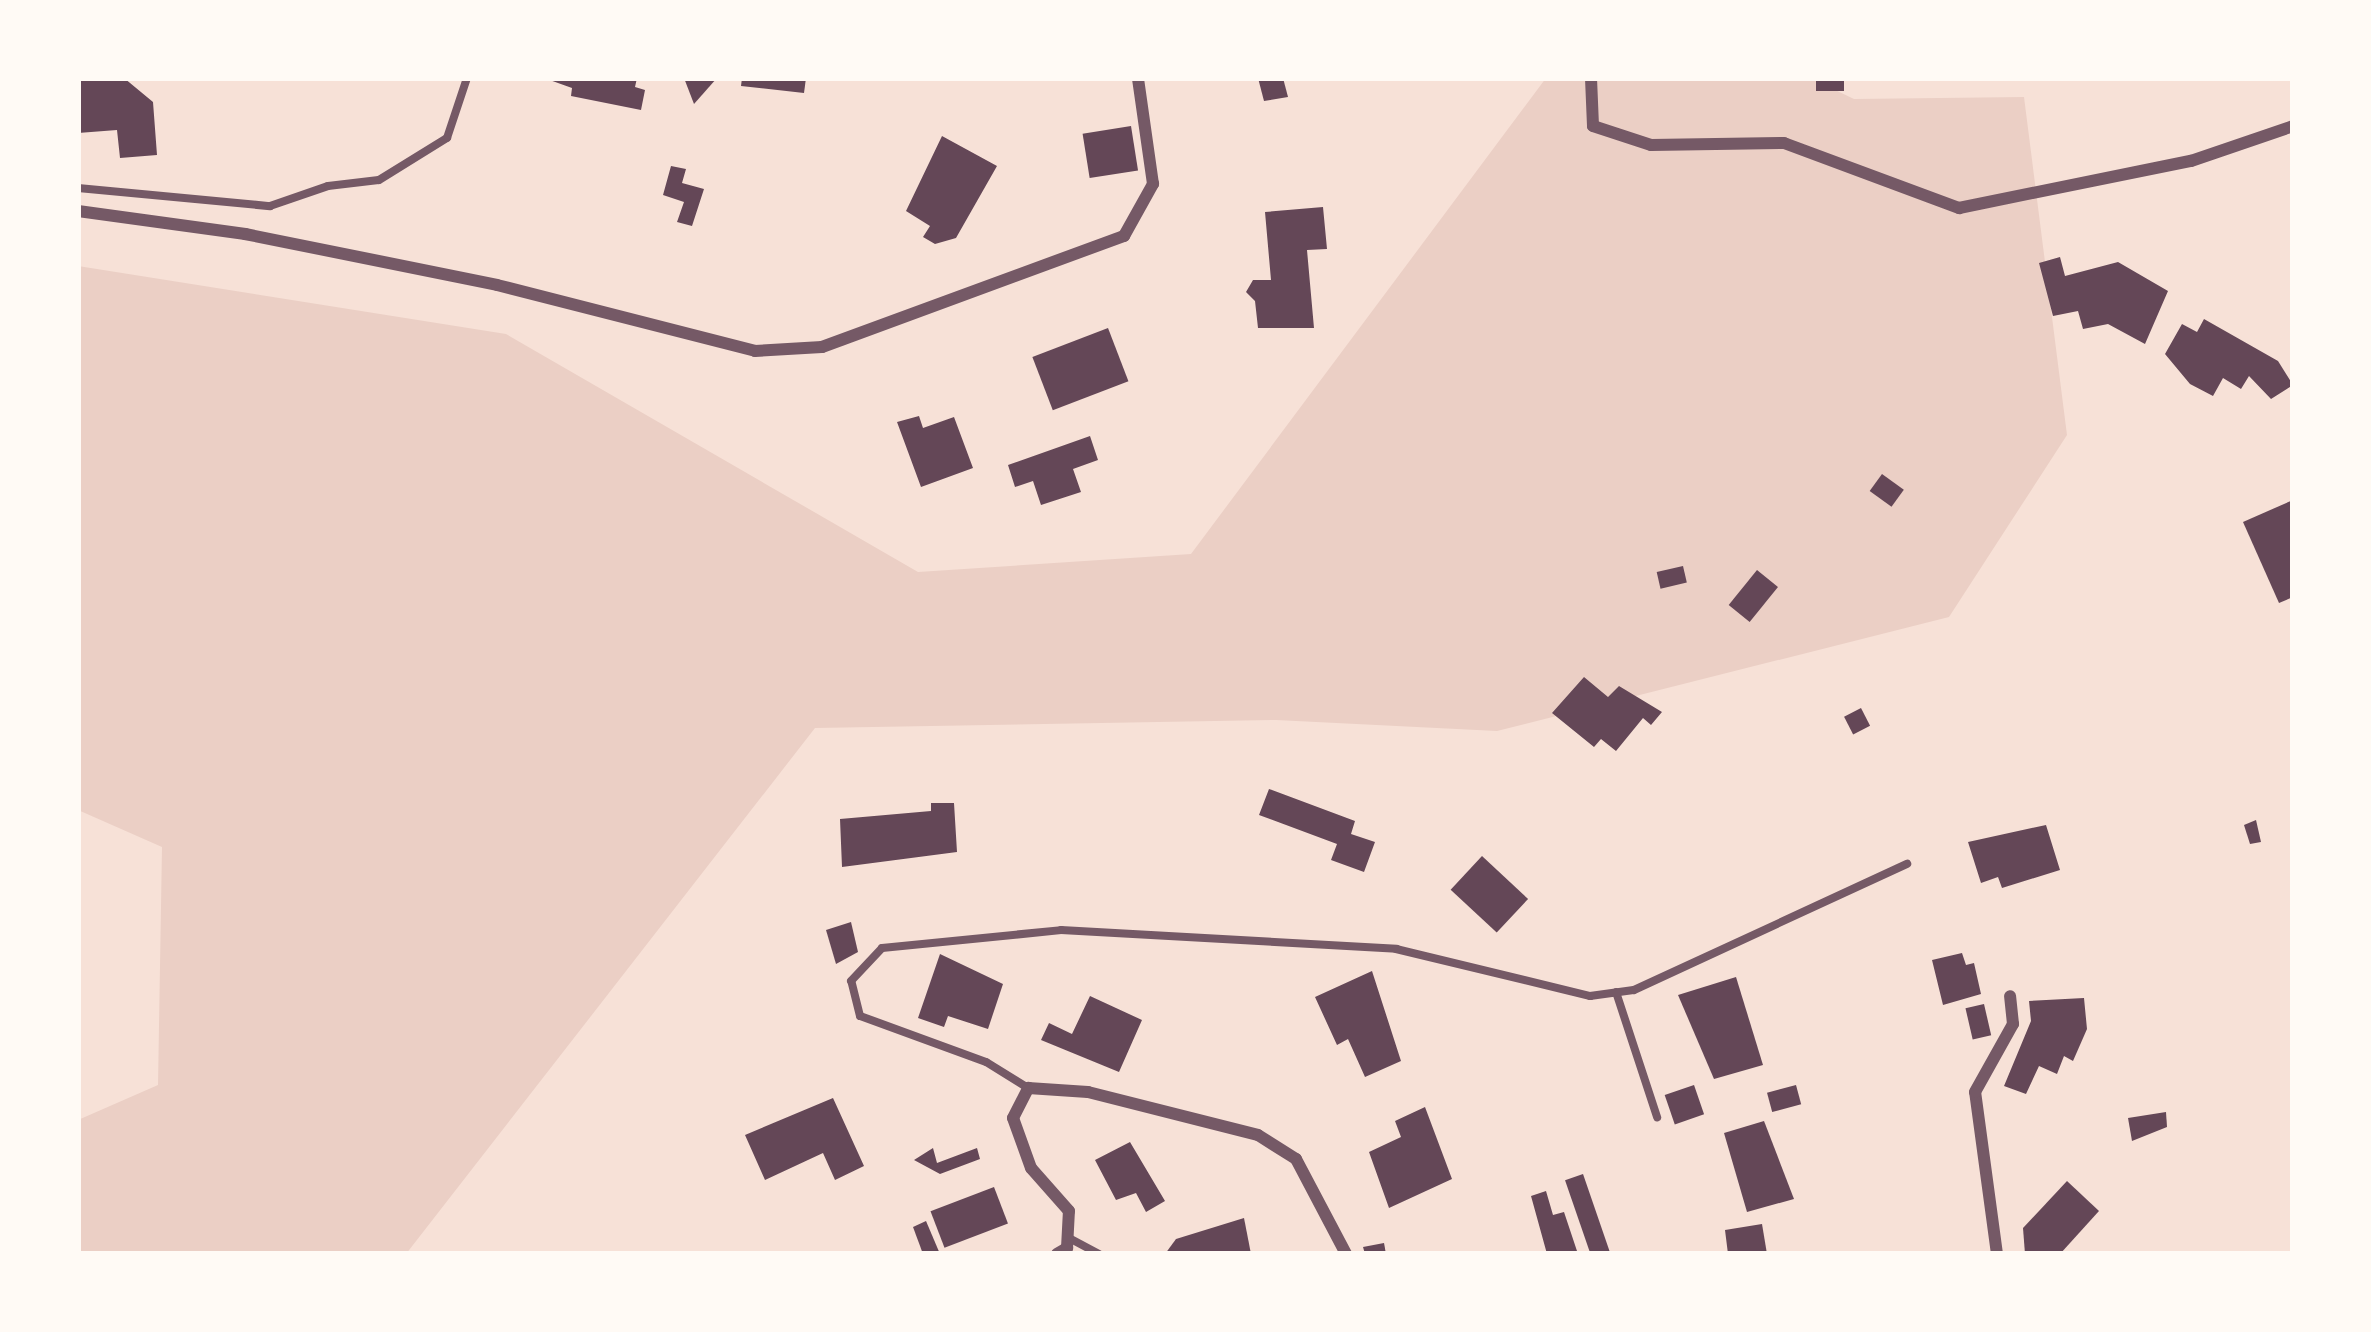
<!DOCTYPE html>
<style>
body{margin:0}
#map{position:relative;width:2371px;height:1332px;overflow:hidden;background:#f7e1d7;font-family:"Noto Serif",serif}
div>[style]{position:absolute}
.green>*{inset:0;background:#ebcfc5}
.building>*{inset:0;background:#644757;transform-origin:0 0}
.service>*{height:8px;margin:-4px;padding:0 4px;transform-origin:4px;border-radius:4px;background:#755966}
.minor>*{height:12px;margin:-6px;padding:0 6px;transform-origin:6px;border-radius:6px;background:#755966}
span{translate:-50% -50%;white-space:nowrap;text-align:center;line-height:1.15;-webkit-text-stroke:9px #fffaf5;paint-order:stroke}
.frame{position:absolute;inset:0;border:81px solid #fffaf5;pointer-events:none}
</style>
<div id="map">
<div class="green">
<div style="clip-path:polygon(1546px 78px,1810px 78px,1854px 99px,2024px 97px,2067px 435px,1949px 617px,1497px 731px,1276px 720px,815px 728px,406px 1254px,78px 1254px,78px 1120px,158px 1085px,162px 847px,78px 810px,78px 266px,506px 334px,918px 572px,1191px 554px)"></div>
</div>
<div class="building">
<div style="clip-path:polygon(78px 78px,124px 78px,153px 102px,157px 155px,120px 158px,117px 130px,78px 133px)"></div>
<div style="clip-path:polygon(544px 78px,637px 78px,635px 87px,645px 90px,641px 110px,571px 96px,572px 88px)"></div>
<div style="clip-path:polygon(684px 78px,717px 78px,694px 104px)"></div>
<div style="clip-path:polygon(742px 78px,806px 78px,804px 93px,741px 86px)"></div>
<div style="clip-path:polygon(1258px 78px,1283px 78px,1288px 97px,1264px 101px)"></div>
<div style="left:1816px;top:78px;width:28px;height:13px"></div>
<div style="left:1131px;top:126px;width:45px;height:49px;rotate:81deg"></div>
<div style="clip-path:polygon(942px 136px,997px 166px,956px 238px,935px 244px,923px 237px,930px 226px,906px 211px)"></div>
<div style="clip-path:polygon(671px 166px,686px 169px,682px 183px,704px 189px,692px 226px,677px 222px,684px 202px,663px 195px)"></div>
<div style="clip-path:polygon(1323px 207px,1327px 249px,1307px 250px,1314px 328px,1258px 328px,1255px 301px,1246px 292px,1253px 280px,1271px 280px,1265px 212px)"></div>
<div style="clip-path:polygon(2060px 257px,2065px 276px,2118px 262px,2168px 291px,2145px 344px,2108px 324px,2083px 329px,2078px 311px,2053px 316px,2039px 263px)"></div>
<div style="clip-path:polygon(2204px 319px,2278px 361px,2293px 385px,2271px 399px,2249px 376px,2241px 389px,2223px 378px,2213px 396px,2190px 384px,2165px 354px,2182px 324px,2197px 332px)"></div>
<div style="left:1108px;top:328px;width:57px;height:81px;rotate:69deg"></div>
<div style="clip-path:polygon(919px 416px,923px 428px,954px 417px,973px 468px,921px 487px,897px 422px)"></div>
<div style="clip-path:polygon(1090px 436px,1098px 460px,1073px 469px,1081px 492px,1041px 505px,1033px 481px,1015px 487px,1008px 465px)"></div>
<div style="left:1882px;top:474px;width:27px;height:21px;rotate:36deg"></div>
<div style="clip-path:polygon(2293px 500px,2293px 597px,2279px 603px,2243px 522px)"></div>
<div style="left:1683px;top:566px;width:17px;height:27px;rotate:77deg"></div>
<div style="left:1757px;top:570px;width:27px;height:45px;rotate:39deg"></div>
<div style="clip-path:polygon(1584px 677px,1608px 697px,1619px 686px,1662px 712px,1651px 725px,1643px 718px,1616px 751px,1601px 739px,1594px 747px,1552px 713px)"></div>
<div style="left:1861px;top:708px;width:20px;height:19px;rotate:63deg"></div>
<div style="clip-path:polygon(1269px 789px,1355px 821px,1351px 834px,1375px 842px,1364px 872px,1331px 860px,1337px 844px,1259px 815px)"></div>
<div style="clip-path:polygon(931px 803px,954px 803px,957px 852px,842px 867px,840px 819px,931px 811px)"></div>
<div style="clip-path:polygon(2256px 820px,2261px 842px,2250px 844px,2244px 825px)"></div>
<div style="clip-path:polygon(2046px 825px,2060px 870px,2002px 888px,1998px 877px,1981px 883px,1968px 842px)"></div>
<div style="left:1482px;top:856px;width:63px;height:46px;rotate:43deg"></div>
<div style="clip-path:polygon(851px 922px,858px 952px,836px 964px,826px 930px)"></div>
<div style="clip-path:polygon(1962px 953px,1966px 965px,1974px 963px,1981px 994px,1943px 1005px,1932px 960px)"></div>
<div style="clip-path:polygon(940px 954px,1003px 984px,988px 1029px,948px 1016px,944px 1027px,918px 1018px)"></div>
<div style="clip-path:polygon(1372px 971px,1401px 1061px,1365px 1077px,1348px 1039px,1337px 1045px,1315px 997px)"></div>
<div style="clip-path:polygon(1736px 977px,1763px 1065px,1714px 1079px,1678px 995px)"></div>
<div style="clip-path:polygon(1090px 996px,1142px 1020px,1119px 1072px,1041px 1040px,1049px 1023px,1072px 1034px)"></div>
<div style="clip-path:polygon(2084px 998px,2087px 1029px,2073px 1061px,2064px 1056px,2057px 1074px,2039px 1066px,2026px 1094px,2004px 1086px,2031px 1021px,2029px 1001px)"></div>
<div style="left:1984px;top:1004px;width:32px;height:19px;rotate:77deg"></div>
<div style="left:1694px;top:1085px;width:31px;height:31px;rotate:71deg"></div>
<div style="left:1796px;top:1085px;width:20px;height:30px;rotate:75deg"></div>
<div style="clip-path:polygon(833px 1098px,864px 1166px,835px 1180px,823px 1153px,765px 1180px,745px 1135px)"></div>
<div style="clip-path:polygon(1425px 1107px,1452px 1179px,1389px 1208px,1369px 1152px,1401px 1137px,1395px 1121px)"></div>
<div style="clip-path:polygon(2166px 1112px,2167px 1127px,2132px 1141px,2128px 1118px)"></div>
<div style="clip-path:polygon(1764px 1121px,1794px 1199px,1747px 1212px,1724px 1133px)"></div>
<div style="clip-path:polygon(1130px 1142px,1165px 1201px,1146px 1212px,1136px 1193px,1116px 1200px,1095px 1160px)"></div>
<div style="clip-path:polygon(933px 1148px,937px 1163px,977px 1148px,980px 1159px,940px 1174px,914px 1160px)"></div>
<div style="left:1583px;top:1174px;width:84px;height:19px;rotate:71deg"></div>
<div style="clip-path:polygon(2067px 1181px,2099px 1211px,2060px 1254px,2025px 1254px,2023px 1228px)"></div>
<div style="left:994px;top:1187px;width:39px;height:68px;rotate:69deg"></div>
<div style="clip-path:polygon(1546px 1191px,1553px 1215px,1564px 1212px,1578px 1254px,1547px 1254px,1531px 1196px)"></div>
<div style="clip-path:polygon(1244px 1218px,1251px 1254px,1165px 1254px,1176px 1239px)"></div>
<div style="clip-path:polygon(926px 1221px,940px 1254px,923px 1254px,913px 1227px)"></div>
<div style="clip-path:polygon(1762px 1224px,1767px 1254px,1728px 1254px,1725px 1230px)"></div>
<div style="clip-path:polygon(1384px 1243px,1386px 1254px,1365px 1254px,1363px 1247px)"></div>
</div>
<div class="service">
<div style="left:78px;top:188px;width:193px;rotate:5.4deg"></div>
<div style="left:270px;top:206px;width:61px;rotate:-19deg"></div>
<div style="left:328px;top:186px;width:51px;rotate:-6.7deg"></div>
<div style="left:379px;top:180px;width:80px;rotate:-31.7deg"></div>
<div style="left:447px;top:138px;width:63px;rotate:-71.6deg"></div>
<div style="left:1616px;top:992px;width:132px;rotate:71.8deg"></div>
<div style="left:1028px;top:1088px;width:49px;rotate:-148.2deg"></div>
<div style="left:986px;top:1062px;width:134px;rotate:-159.9deg"></div>
<div style="left:860px;top:1016px;width:36px;rotate:-104deg"></div>
<div style="left:851px;top:981px;width:45px;rotate:-46.8deg"></div>
<div style="left:882px;top:948px;width:180px;rotate:-5.7deg"></div>
<div style="left:1061px;top:930px;width:336px;rotate:3.2deg"></div>
<div style="left:1396px;top:949px;width:200px;rotate:13.6deg"></div>
<div style="left:1590px;top:996px;width:44px;rotate:-7.8deg"></div>
<div style="left:1634px;top:990px;width:301px;rotate:-24.8deg"></div>
<div style="left:1069px;top:1238px;width:34px;rotate:28deg"></div>
</div>
<div class="minor">
<div style="left:1591px;top:78px;width:48px;rotate:87.6deg"></div>
<div style="left:1593px;top:126px;width:61px;rotate:18.1deg"></div>
<div style="left:1651px;top:145px;width:133px;rotate:-0.9deg"></div>
<div style="left:1784px;top:143px;width:187px;rotate:20.4deg"></div>
<div style="left:1959px;top:208px;width:237px;rotate:-11.5deg"></div>
<div style="left:2191px;top:161px;width:108px;rotate:-18.9deg"></div>
<div style="left:78px;top:211px;width:169px;rotate:7.8deg"></div>
<div style="left:245px;top:234px;width:257px;rotate:11.4deg"></div>
<div style="left:497px;top:285px;width:266px;rotate:14.3deg"></div>
<div style="left:755px;top:351px;width:67px;rotate:-3.4deg"></div>
<div style="left:822px;top:347px;width:322px;rotate:-20.2deg"></div>
<div style="left:1124px;top:236px;width:60px;rotate:-60.9deg"></div>
<div style="left:1153px;top:184px;width:107px;rotate:-98.1deg"></div>
<div style="left:1057px;top:1254px;width:12px;rotate:-31deg"></div>
<div style="left:1067px;top:1248px;width:37px;rotate:-87deg"></div>
<div style="left:1069px;top:1211px;width:57px;rotate:-131.5deg"></div>
<div style="left:1031px;top:1168px;width:53px;rotate:-109.8deg"></div>
<div style="left:1013px;top:1118px;width:34px;rotate:-63deg"></div>
<div style="left:1028px;top:1088px;width:60px;rotate:3.8deg"></div>
<div style="left:1088px;top:1092px;width:175px;rotate:14.2deg"></div>
<div style="left:1258px;top:1135px;width:45px;rotate:32.3deg"></div>
<div style="left:1296px;top:1159px;width:107px;rotate:62.2deg"></div>
<div style="left:1997px;top:1254px;width:163px;rotate:-97.7deg"></div>
<div style="left:1975px;top:1092px;width:78px;rotate:-60.8deg"></div>
<div style="left:2013px;top:1024px;width:28px;rotate:-96deg"></div>
</div>
<div class="frame"></div>
</div>
